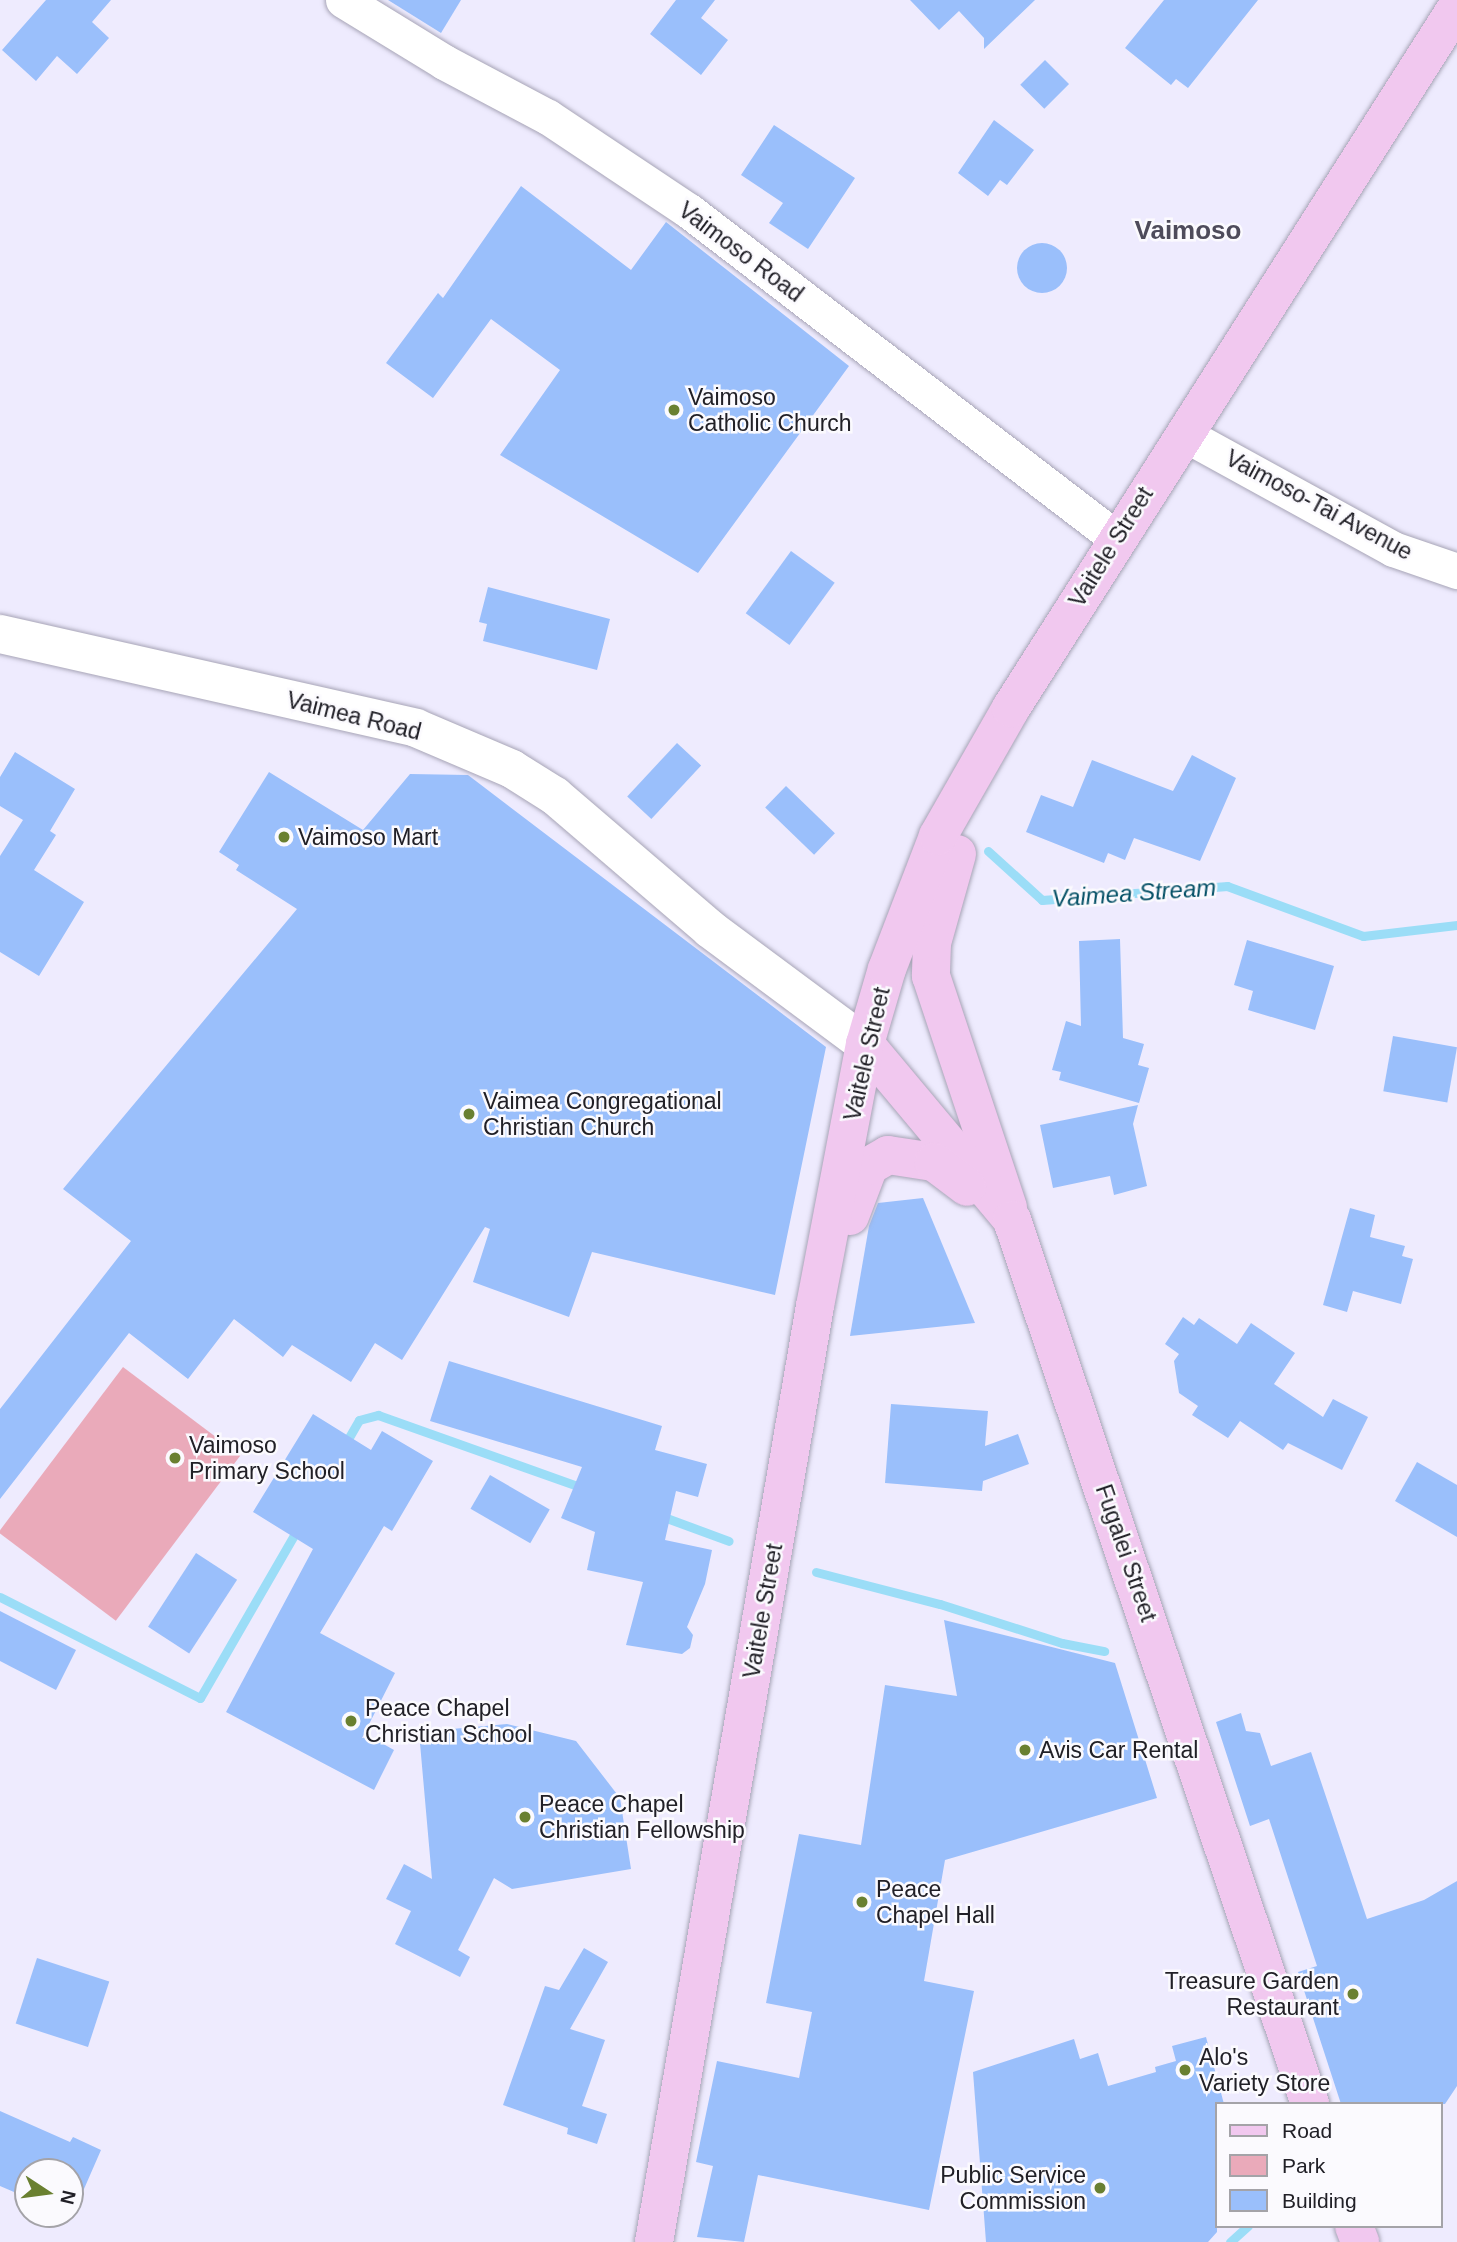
<!DOCTYPE html>
<style>
body{margin:0}
#map{position:relative;width:1457px;height:2242px;overflow:hidden;background:#eeebfe;font-family:Helvetica,sans-serif}
div>[style]{position:absolute}
.green>*{inset:0;background:#eaaaba;transform-origin:0 0}
.stream>*{height:9px;margin:-4.5px;padding:0 4.5px;transform-origin:4.5px;border-radius:4.5px;background:#9bddf7}
.building>*{inset:0;background:#9abffb;transform-origin:0 0}
.round{border-radius:50%}
.roads{filter:drop-shadow(0 0 2px #a7a4b6) drop-shadow(0 0 2px #a7a4b6)}
.street>*{height:35px;margin:-17.5px;padding:0 17.5px;transform-origin:17.5px;border-radius:17.5px;background:#fff}
.secondary>*{height:38px;margin:-19px;padding:0 19px;transform-origin:19px;border-radius:19px;background:#fff}
.primary>*{height:38px;margin:-19px;padding:0 19px;transform-origin:19px;border-radius:19px;background:#f1c8ef}
.dots>*{width:19px;height:19px;translate:-50% -50%;box-sizing:border-box;border:4px solid #fbfafe;border-radius:50%}
span{translate:-50% -50%;white-space:nowrap;text-align:center;line-height:1.15;-webkit-text-stroke:5px #fbfafe;paint-order:stroke}
.street-label{font-size:23px;color:#212027}
.poi-label{font-size:23px;color:#212027}
.left{translate:0 -50%;text-align:left}
.right{translate:-100% -50%;text-align:right}
.water-label{font-size:24px;color:#045066;font-style:italic}
.quarter-label{font-size:26px;color:#4e4b5b;font-weight:700}
.legend{position:absolute;left:1215px;top:2102px;width:228px;height:126px;box-sizing:border-box;background:#fbfafe;border:2px solid #a4a3a8;margin:0;padding:9px 12px;list-style:none;font-size:21px;color:#212027}
.legend li{display:flex;align-items:center;gap:14px;height:35px}
.legend b{width:35px;border:2px solid #a4a3a8}
.north{position:absolute;left:14px;top:2158px;width:70px;height:70px;box-sizing:border-box;background:#fbfafe;border:2px solid #a4a3a8;border-radius:50%;rotate:103deg;font-size:19px;font-weight:700;line-height:28px;text-align:center;color:#212027}
.north::after{content:'';display:block;margin:auto;width:24px;height:32px;background:#6a8031;clip-path:polygon(50% 0,100% 100%,50% 72%,0 100%)}
</style>
<div id="map">
<div class="green">
<div style="left:123px;top:1367px;width:147px;height:207px;rotate:37deg"></div>
</div>
<div class="stream">
<div style="left:988px;top:851px;width:73px;rotate:42.2deg"></div>
<div style="left:1042px;top:900px;width:186px;rotate:-4.3deg"></div>
<div style="left:1227px;top:886px;width:145px;rotate:20.2deg"></div>
<div style="left:1363px;top:936px;width:95px;rotate:-6.7deg"></div>
<div style="left:344px;top:1446px;width:30px;rotate:-60deg"></div>
<div style="left:359px;top:1420px;width:20px;rotate:-15deg"></div>
<div style="left:378px;top:1415px;width:221px;rotate:19.6deg"></div>
<div style="left:661px;top:1516px;width:72px;rotate:20.2deg"></div>
<div style="left:816px;top:1572px;width:128px;rotate:14.5deg"></div>
<div style="left:940px;top:1604px;width:128px;rotate:17.7deg"></div>
<div style="left:1062px;top:1643px;width:43px;rotate:10.8deg"></div>
<div style="left:0;top:1597px;width:224px;rotate:26.8deg"></div>
<div style="left:200px;top:1698px;width:196px;rotate:-60deg"></div>
<div style="left:1230px;top:2242px;width:24px;rotate:-42deg"></div>
</div>
<div class="building">
<div style="clip-path:polygon(46px 0,111px 0,92px 22px,109px 38px,77px 74px,57px 56px,36px 81px,2px 50px)"></div>
<div style="clip-path:polygon(388px 0,461px 0,441px 33px)"></div>
<div style="clip-path:polygon(676px 0,715px 0,701px 18px,728px 40px,701px 75px,650px 34px)"></div>
<div style="clip-path:polygon(910px 0,1035px 0,984px 49px,984px 38px,959px 11px,939px 30px)"></div>
<div style="clip-path:polygon(1164px 0,1258px 0,1188px 88px,1176px 79px,1171px 85px,1125px 48px)"></div>
<div style="left:1045px;top:60px;width:34px;height:35px;rotate:45deg"></div>
<div style="clip-path:polygon(994px 120px,1034px 150px,1007px 185px,1000px 180px,988px 196px,958px 173px)"></div>
<div style="clip-path:polygon(774px 125px,855px 178px,808px 249px,769px 223px,783px 203px,741px 175px)"></div>
<div style="clip-path:polygon(521px 186px,631px 270px,666px 222px,849px 366px,698px 573px,500px 455px,560px 370px,491px 319px,433px 398px,386px 363px,438px 293px,443px 298px)"></div>
<div class="round" style="left:1017px;top:243px;width:50px;height:50px"></div>
<div style="left:791px;top:551px;width:54px;height:77px;rotate:36deg"></div>
<div style="clip-path:polygon(488px 587px,610px 619px,597px 670px,483px 641px,487px 624px,479px 622px)"></div>
<div style="left:677px;top:743px;width:33px;height:73px;rotate:43deg"></div>
<div style="clip-path:polygon(15px 752px,75px 789px,50px 831px,56px 835px,34px 870px,84px 902px,39px 976px,0 952px,0 856px,23px 820px,0 806px,0 777px)"></div>
<div style="clip-path:polygon(1192px 755px,1236px 778px,1200px 861px,1134px 838px,1125px 860px,1108px 853px,1104px 863px,1026px 832px,1041px 795px,1073px 807px,1092px 760px,1173px 791px)"></div>
<div style="clip-path:polygon(269px 772px,363px 830px,410px 774px,468px 775px,826px 1047px,775px 1295px,592px 1252px,569px 1317px,473px 1282px,490px 1229px,485px 1227px,402px 1360px,375px 1343px,351px 1382px,292px 1345px,283px 1357px,234px 1319px,188px 1379px,129px 1333px,0 1499px,0 1409px,131px 1241px,63px 1189px,297px 909px,236px 870px,239px 865px,219px 852px)"></div>
<div style="left:786px;top:786px;width:68px;height:30px;rotate:44deg"></div>
<div style="clip-path:polygon(1120px 939px,1123px 1038px,1144px 1044px,1138px 1065px,1149px 1068px,1139px 1103px,1059px 1080px,1061px 1072px,1052px 1070px,1066px 1021px,1081px 1026px,1079px 941px)"></div>
<div style="clip-path:polygon(1247px 940px,1334px 966px,1315px 1030px,1248px 1010px,1253px 991px,1234px 985px)"></div>
<div style="left:1393px;top:1036px;width:65px;height:56px;rotate:10deg"></div>
<div style="clip-path:polygon(1138px 1105px,1133px 1124px,1147px 1186px,1114px 1195px,1110px 1176px,1053px 1188px,1040px 1125px)"></div>
<div style="clip-path:polygon(923px 1198px,975px 1323px,850px 1336px,869px 1226px,878px 1203px)"></div>
<div style="clip-path:polygon(1350px 1208px,1375px 1215px,1370px 1237px,1405px 1246px,1402px 1256px,1413px 1259px,1401px 1304px,1353px 1291px,1347px 1312px,1323px 1305px)"></div>
<div style="clip-path:polygon(1183px 1317px,1194px 1325px,1199px 1318px,1237px 1344px,1251px 1323px,1295px 1353px,1274px 1384px,1323px 1417px,1333px 1399px,1368px 1417px,1342px 1470px,1288px 1443px,1283px 1450px,1240px 1421px,1228px 1438px,1192px 1415px,1198px 1406px,1179px 1393px,1174px 1361px,1179px 1354px,1165px 1344px)"></div>
<div style="clip-path:polygon(449px 1361px,662px 1426px,655px 1450px,707px 1464px,698px 1497px,676px 1491px,665px 1540px,712px 1550px,705px 1584px,687px 1627px,693px 1635px,690px 1648px,682px 1654px,626px 1645px,643px 1582px,587px 1570px,595px 1532px,561px 1518px,582px 1467px,430px 1421px)"></div>
<div style="clip-path:polygon(891px 1404px,988px 1411px,985px 1446px,1018px 1434px,1029px 1464px,983px 1481px,982px 1491px,885px 1483px)"></div>
<div style="clip-path:polygon(313px 1414px,371px 1450px,382px 1431px,433px 1461px,392px 1531px,384px 1526px,320px 1633px,395px 1673px,362px 1738px,371px 1737px,394px 1750px,374px 1790px,226px 1712px,313px 1549px,253px 1512px)"></div>
<div style="clip-path:polygon(1417px 1462px,1457px 1485px,1457px 1537px,1395px 1501px)"></div>
<div style="left:490px;top:1475px;width:69px;height:39px;rotate:30deg"></div>
<div style="left:196px;top:1553px;width:49px;height:88px;rotate:33deg"></div>
<div style="clip-path:polygon(0 1611px,76px 1650px,56px 1690px,0 1661px)"></div>
<div style="clip-path:polygon(944px 1620px,1115px 1663px,1157px 1798px,945px 1860px,924px 1981px,974px 1991px,929px 2210px,758px 2175px,744px 2242px,697px 2237px,713px 2166px,696px 2162px,717px 2061px,799px 2078px,812px 2012px,766px 2003px,799px 1834px,861px 1845px,885px 1685px,957px 1696px)"></div>
<div style="clip-path:polygon(1241px 1713px,1246px 1731px,1260px 1733px,1271px 1766px,1311px 1752px,1367px 1919px,1424px 1900px,1457px 1881px,1457px 2086px,1445px 2104px,1341px 2104px,1298px 1972px,1317px 1966px,1269px 1819px,1250px 1826px,1216px 1722px)"></div>
<div style="clip-path:polygon(507px 1724px,576px 1741px,620px 1798px,631px 1869px,512px 1889px,494px 1878px,458px 1950px,470px 1957px,460px 1977px,395px 1944px,411px 1911px,386px 1899px,404px 1864px,432px 1879px,419px 1732px)"></div>
<div style="clip-path:polygon(584px 1948px,608px 1962px,570px 2029px,605px 2040px,582px 2106px,607px 2114px,597px 2144px,567px 2134px,568px 2128px,503px 2105px,545px 1986px,559px 1990px)"></div>
<div style="left:37px;top:1958px;width:76px;height:69px;rotate:18deg"></div>
<div style="clip-path:polygon(1206px 2037px,1224px 2104px,1217px 2104px,1217px 2232px,1208px 2242px,986px 2242px,973px 2072px,1074px 2039px,1080px 2059px,1098px 2053px,1108px 2086px,1156px 2072px,1155px 2067px,1176px 2061px,1172px 2046px)"></div>
<div style="clip-path:polygon(0 2111px,70px 2142px,73px 2137px,101px 2150px,77px 2205px,70px 2202px,70px 2172px,28px 2172px,28px 2198px,0 2186px)"></div>
</div>
<div class="roads">
<div class="street">
<div style="left:343px;top:0;width:119px;rotate:31.5deg"></div>
<div style="left:444px;top:62px;width:118px;rotate:27.9deg"></div>
<div style="left:548px;top:117px;width:169px;rotate:33.7deg"></div>
<div style="left:689px;top:211px;width:538px;rotate:37.45deg"></div>
<div style="left:1184px;top:434px;width:239px;rotate:28.8deg"></div>
<div style="left:1393px;top:549px;width:68px;rotate:19deg"></div>
</div>
<div class="secondary">
<div style="left:0;top:634px;width:426px;rotate:12.7deg"></div>
<div style="left:416px;top:728px;width:104px;rotate:23.1deg"></div>
<div style="left:512px;top:769px;width:51px;rotate:32.1deg"></div>
<div style="left:555px;top:796px;width:204px;rotate:40.6deg"></div>
<div style="left:710px;top:929px;width:193px;rotate:36.6deg"></div>
</div>
<div class="primary">
<div style="left:957px;top:854px;width:92px;rotate:105.7deg"></div>
<div style="left:932px;top:943px;width:33px;rotate:92deg"></div>
<div style="left:931px;top:976px;width:244px;rotate:71.6deg"></div>
<div style="left:865px;top:1044px;width:229px;rotate:50.1deg"></div>
<div style="left:1012px;top:1220px;width:933px;rotate:71.37deg"></div>
<div style="left:850px;top:1216px;width:53px;rotate:-69.2deg"></div>
<div style="left:869px;top:1166px;width:22px;rotate:-30deg"></div>
<div style="left:888px;top:1155px;width:47px;rotate:8.7deg"></div>
<div style="left:934px;top:1162px;width:41px;rotate:37.1deg"></div>
<div style="left:1354px;top:2226px;width:17px;rotate:69deg"></div>
<div style="left:654px;top:2242px;width:950px;rotate:-80.24deg"></div>
<div style="left:815px;top:1306px;width:267px;rotate:-79.2deg"></div>
<div style="left:865px;top:1044px;width:78px;rotate:-73.7deg"></div>
<div style="left:887px;top:969px;width:142px;rotate:-69deg"></div>
<div style="left:938px;top:836px;width:147px;rotate:-60.3deg"></div>
<div style="left:1011px;top:708px;width:831px;rotate:-57.53deg"></div>
</div>
</div>
<div class="dots">
<div style="left:674px;top:410px;background:#6a8031"></div>
<div style="left:284px;top:837px;background:#6a8031"></div>
<div style="left:469px;top:1114px;background:#6a8031"></div>
<div style="left:175px;top:1458px;background:#6a8031"></div>
<div style="left:351px;top:1721px;background:#6a8031"></div>
<div style="left:1025px;top:1750px;background:#6a8031"></div>
<div style="left:525px;top:1817px;background:#6a8031"></div>
<div style="left:862px;top:1902px;background:#6a8031"></div>
<div style="left:1353px;top:1994px;background:#6a8031"></div>
<div style="left:1185px;top:2070px;background:#6a8031"></div>
<div style="left:1100px;top:2188px;background:#6a8031"></div>
</div>
<div class="street-label">
<span style="left:741px;top:252px;rotate:37deg">Vaimoso Road</span>
<span style="left:1319px;top:505px;rotate:28deg">Vaimoso-Tai Avenue</span>
<span style="left:1111px;top:547px;rotate:-58deg">Vaitele Street</span>
<span style="left:354px;top:716px;rotate:14deg">Vaimea Road</span>
<span style="left:867px;top:1054px;rotate:-77deg">Vaitele Street</span>
<span style="left:1126px;top:1553px;rotate:71deg">Fugalei Street</span>
<span style="left:763px;top:1611px;rotate:-80deg">Vaitele Street</span>
</div>
<div class="poi-label">
<span class="left" style="left:688px;top:410px">Vaimoso<br>Catholic Church</span>
<span class="left" style="left:298px;top:837px">Vaimoso Mart</span>
<span class="left" style="left:483px;top:1114px">Vaimea Congregational<br>Christian Church</span>
<span class="left" style="left:189px;top:1458px">Vaimoso<br>Primary School</span>
<span class="left" style="left:365px;top:1721px">Peace Chapel<br>Christian School</span>
<span class="left" style="left:1039px;top:1750px">Avis Car Rental</span>
<span class="left" style="left:539px;top:1817px">Peace Chapel<br>Christian Fellowship</span>
<span class="left" style="left:876px;top:1902px">Peace<br>Chapel Hall</span>
<span class="right" style="left:1339px;top:1994px">Treasure Garden<br>Restaurant</span>
<span class="left" style="left:1199px;top:2070px">Alo's<br>Variety Store</span>
<span class="right" style="left:1086px;top:2188px">Public Service<br>Commission</span>
</div>
<div class="water-label">
<span style="left:1134px;top:893px;rotate:-4deg">Vaimea Stream</span>
</div>
<div class="quarter-label">
<span style="left:1188px;top:231px">Vaimoso</span>
</div>
<ul class="legend">
<li><b style="height:9px;background:#f1c8ef"></b>Road</li>
<li><b style="height:19px;background:#eaaaba"></b>Park</li>
<li><b style="height:19px;background:#9abffb"></b>Building</li>
</ul>
<div class="north">N</div>
</div>
